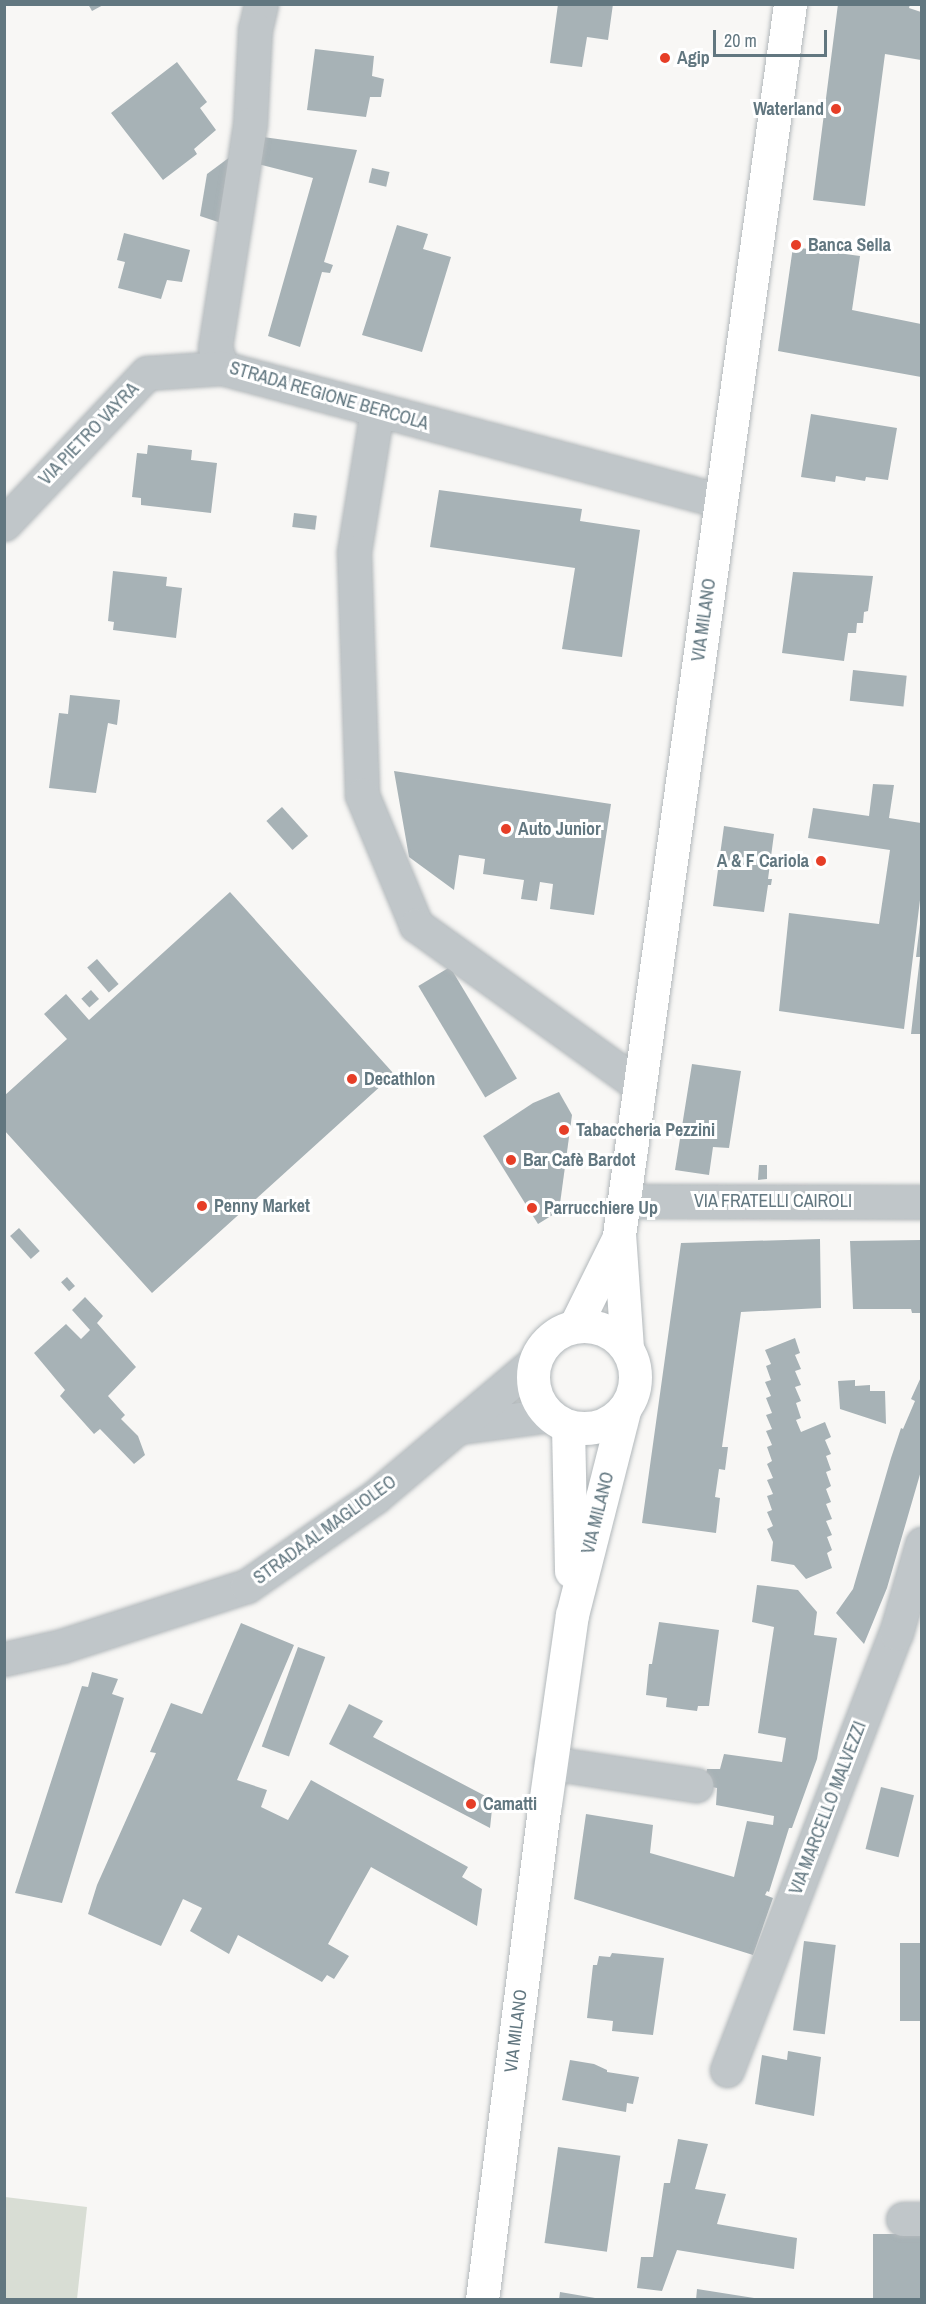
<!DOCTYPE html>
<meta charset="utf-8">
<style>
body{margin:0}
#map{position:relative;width:926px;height:2304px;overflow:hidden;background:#f8f7f5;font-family:"Archivo Narrow",sans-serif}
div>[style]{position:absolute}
.green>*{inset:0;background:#d8ddd4}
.building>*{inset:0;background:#a7b2b6;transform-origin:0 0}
.roads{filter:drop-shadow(0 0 2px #b2b8bb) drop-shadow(0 0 2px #b2b8bb)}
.minor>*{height:33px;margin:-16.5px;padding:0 16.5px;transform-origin:16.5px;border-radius:16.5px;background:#c0c6c9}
.major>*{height:33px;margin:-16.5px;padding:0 16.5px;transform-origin:16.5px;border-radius:16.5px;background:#fff}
.major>.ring{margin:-16.5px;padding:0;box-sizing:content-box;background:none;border:33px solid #fff;border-radius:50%}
.dots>*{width:16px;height:16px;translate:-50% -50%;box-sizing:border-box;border:3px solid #fff;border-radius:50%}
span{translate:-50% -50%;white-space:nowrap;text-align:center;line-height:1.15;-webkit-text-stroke:6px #fff;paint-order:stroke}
.poi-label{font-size:18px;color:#627780;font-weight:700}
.left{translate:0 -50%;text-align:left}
.right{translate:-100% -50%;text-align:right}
.street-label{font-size:18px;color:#627780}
.frame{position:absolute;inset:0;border:6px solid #627780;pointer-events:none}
.scale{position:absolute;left:713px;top:30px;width:114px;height:27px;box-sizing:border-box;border:3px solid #627780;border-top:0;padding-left:8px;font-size:18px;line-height:21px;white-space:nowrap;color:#627780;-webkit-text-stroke:4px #fff;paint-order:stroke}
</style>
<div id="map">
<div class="green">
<div style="clip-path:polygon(5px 2197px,87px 2207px,77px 2299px,5px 2299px)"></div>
</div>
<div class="building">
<div style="clip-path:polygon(88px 4px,105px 4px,92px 11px)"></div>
<div style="clip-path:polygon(558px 4px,613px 4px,608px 40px,587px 37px,582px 67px,550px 63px)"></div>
<div style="clip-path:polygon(838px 4px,910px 4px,909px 8px,921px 12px,921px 60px,885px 54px,865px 206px,813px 200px)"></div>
<div style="clip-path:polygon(315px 49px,374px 56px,372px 76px,384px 79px,381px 97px,370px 97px,366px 117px,307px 110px)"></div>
<div style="clip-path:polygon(177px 62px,207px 102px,200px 108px,216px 130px,194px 149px,197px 154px,163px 180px,111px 113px)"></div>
<div style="clip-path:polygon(256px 136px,357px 150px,324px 262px,333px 265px,330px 273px,322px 272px,300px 347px,268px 336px,313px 178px,254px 163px)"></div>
<div style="clip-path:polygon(234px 154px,221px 223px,200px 216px,207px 174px)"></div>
<div style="left:372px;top:168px;width:18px;height:15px;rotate:13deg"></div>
<div style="clip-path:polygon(397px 225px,428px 234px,423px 249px,451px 257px,422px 352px,362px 335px)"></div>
<div style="clip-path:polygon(124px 233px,190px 250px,182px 282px,167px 280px,161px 299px,118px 288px,125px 262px,117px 260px)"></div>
<div style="clip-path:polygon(793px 247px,860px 256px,852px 310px,921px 324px,921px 377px,778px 351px)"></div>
<div style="clip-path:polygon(811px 414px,897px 428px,888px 480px,866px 477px,865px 481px,836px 476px,835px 482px,801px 477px)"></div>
<div style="clip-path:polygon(148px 445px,192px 450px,191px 460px,217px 463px,211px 513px,141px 505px,141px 498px,132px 497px,137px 453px,147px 454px)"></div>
<div style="clip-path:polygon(439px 490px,582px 509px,580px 521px,640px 530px,622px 657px,562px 649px,575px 568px,430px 547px)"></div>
<div style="left:294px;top:513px;width:23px;height:14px;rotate:7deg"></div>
<div style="clip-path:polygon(113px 571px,167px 577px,166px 586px,182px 588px,176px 638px,113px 630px,114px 622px,108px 621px)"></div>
<div style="clip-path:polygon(793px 572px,873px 576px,868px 611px,864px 612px,863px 623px,857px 623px,856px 633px,848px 633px,844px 661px,782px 653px)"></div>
<div style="left:853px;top:670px;width:54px;height:31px;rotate:6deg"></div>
<div style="clip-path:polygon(70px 695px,120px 700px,117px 725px,108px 723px,96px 793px,49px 788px,59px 713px,68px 714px)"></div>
<div style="clip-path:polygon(394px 771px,611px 804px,594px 915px,550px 909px,553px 884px,540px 882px,537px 901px,521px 899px,524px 880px,483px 874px,485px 859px,459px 855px,454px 890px,409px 857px)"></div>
<div style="clip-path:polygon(873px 784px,894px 785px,889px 818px,921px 823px,921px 892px,904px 1029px,779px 1011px,789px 913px,879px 924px,890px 850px,808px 838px,813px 808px,869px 816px)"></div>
<div style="left:282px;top:807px;width:39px;height:21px;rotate:48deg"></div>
<div style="clip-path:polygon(724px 826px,774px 834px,768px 879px,772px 879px,771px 885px,768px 885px,764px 912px,713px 906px)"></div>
<div style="clip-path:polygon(230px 892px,394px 1074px,152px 1293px,4px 1130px,4px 1096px,67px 1039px,44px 1014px,66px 994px,89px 1020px)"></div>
<div style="clip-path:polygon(920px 924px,921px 924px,921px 1034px,911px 1034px,920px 957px,916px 957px)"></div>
<div style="left:97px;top:959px;width:33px;height:13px;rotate:49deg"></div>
<div style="left:450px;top:967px;width:130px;height:37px;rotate:59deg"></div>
<div style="left:91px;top:990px;width:12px;height:13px;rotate:48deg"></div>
<div style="clip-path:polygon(692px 1064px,741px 1071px,729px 1148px,713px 1147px,709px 1175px,675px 1170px)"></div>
<div style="clip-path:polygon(559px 1092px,572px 1115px,559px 1211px,538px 1224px,483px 1136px,533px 1103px)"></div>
<div style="clip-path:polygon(759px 1165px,767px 1165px,767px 1179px,758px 1180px)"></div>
<div style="left:19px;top:1228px;width:31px;height:12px;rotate:48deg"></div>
<div style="clip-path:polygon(820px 1239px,821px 1308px,741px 1312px,722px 1447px,728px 1447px,725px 1470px,719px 1469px,715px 1497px,720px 1498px,716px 1533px,642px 1523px,681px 1243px)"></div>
<div style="clip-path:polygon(921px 1240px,921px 1313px,912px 1313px,911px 1309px,853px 1309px,850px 1241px)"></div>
<div style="left:67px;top:1277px;width:12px;height:8px;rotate:48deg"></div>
<div style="clip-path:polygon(85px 1297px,103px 1316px,97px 1323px,136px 1367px,108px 1396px,125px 1415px,121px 1419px,138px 1436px,145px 1455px,134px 1464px,100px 1429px,94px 1434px,60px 1396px,65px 1390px,34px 1353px,66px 1324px,81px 1339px,90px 1330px,72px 1310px)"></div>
<div style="clip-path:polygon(795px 1338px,800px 1353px,795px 1355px,801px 1369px,795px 1371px,801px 1385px,795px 1387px,801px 1401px,796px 1403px,801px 1418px,796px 1420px,801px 1432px,825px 1422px,831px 1437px,825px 1440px,831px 1454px,826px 1456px,831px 1470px,826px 1472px,831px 1486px,826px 1489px,831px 1502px,826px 1504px,832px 1519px,826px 1521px,832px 1535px,827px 1537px,832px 1550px,827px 1553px,832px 1568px,806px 1579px,794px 1565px,771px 1561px,773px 1542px,767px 1529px,773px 1526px,767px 1512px,772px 1510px,767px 1496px,773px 1494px,767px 1480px,773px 1478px,767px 1464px,772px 1461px,767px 1447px,772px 1445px,766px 1431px,772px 1429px,766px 1415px,772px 1413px,766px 1398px,771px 1396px,765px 1382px,771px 1380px,766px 1366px,771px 1364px,765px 1350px)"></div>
<div style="clip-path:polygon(921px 1377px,921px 1471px,887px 1588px,864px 1644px,836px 1613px,853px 1589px,891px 1458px,901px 1428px,903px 1429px,915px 1401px,911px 1399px)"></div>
<div style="clip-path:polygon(855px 1380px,855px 1386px,870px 1385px,870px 1391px,885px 1391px,886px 1424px,840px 1409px,838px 1381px)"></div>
<div style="clip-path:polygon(757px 1585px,798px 1590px,817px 1612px,814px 1635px,837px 1638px,817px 1759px,792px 1828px,789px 1828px,769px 1892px,767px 1891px,765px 1895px,773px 1898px,753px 1955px,574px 1899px,586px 1814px,653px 1825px,650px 1853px,734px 1877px,747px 1821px,773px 1825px,774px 1816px,716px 1805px,717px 1788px,704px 1785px,707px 1769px,720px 1769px,724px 1754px,782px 1762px,786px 1738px,758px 1733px,774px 1627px,752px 1622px)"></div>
<div style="clip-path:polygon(659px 1622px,719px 1630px,709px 1706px,698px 1706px,697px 1711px,666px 1707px,667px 1698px,646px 1695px,649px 1664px,652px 1664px)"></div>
<div style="clip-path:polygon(241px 1623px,294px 1645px,237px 1780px,267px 1790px,261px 1807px,288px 1820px,311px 1780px,468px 1867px,462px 1877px,482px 1889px,477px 1926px,371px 1867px,328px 1944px,349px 1956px,334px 1979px,327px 1975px,322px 1982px,238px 1935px,229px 1954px,190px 1931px,202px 1908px,183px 1899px,161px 1946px,88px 1914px,97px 1885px,156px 1753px,150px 1752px,171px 1703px,202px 1714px)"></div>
<div style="left:298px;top:1647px;width:29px;height:106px;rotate:20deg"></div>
<div style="clip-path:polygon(92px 1672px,118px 1679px,112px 1694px,124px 1698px,62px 1903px,15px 1893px,82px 1686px,88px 1687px)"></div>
<div style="clip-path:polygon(349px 1704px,383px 1721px,373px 1737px,493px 1800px,490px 1828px,329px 1744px)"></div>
<div style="left:881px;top:1787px;width:34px;height:64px;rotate:14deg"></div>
<div style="left:804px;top:1941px;width:32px;height:90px;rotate:7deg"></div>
<div style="left:900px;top:1943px;width:21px;height:78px"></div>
<div style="clip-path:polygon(612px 1953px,664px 1958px,653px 2035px,612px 2031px,613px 2021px,587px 2018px,593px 1965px,597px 1965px,599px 1956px,610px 1957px)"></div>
<div style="clip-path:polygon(788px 2051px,821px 2057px,814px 2116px,755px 2104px,762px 2055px,787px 2060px)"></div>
<div style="clip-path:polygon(570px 2060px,594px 2064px,607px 2070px,607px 2072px,639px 2077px,633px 2104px,627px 2103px,626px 2112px,562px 2100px)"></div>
<div style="clip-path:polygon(678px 2139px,708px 2144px,695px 2189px,726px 2194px,717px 2224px,797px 2238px,794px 2269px,677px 2250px,662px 2291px,637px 2288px,641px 2257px,653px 2257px,664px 2183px,670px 2183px)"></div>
<div style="left:558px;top:2147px;width:63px;height:97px;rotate:8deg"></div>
<div style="left:921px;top:2234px;width:66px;height:48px;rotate:90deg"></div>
<div style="clip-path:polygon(697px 2289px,754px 2298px,754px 2300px,696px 2300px)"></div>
<div style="clip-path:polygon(560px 2292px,595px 2298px,594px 2300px,559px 2300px)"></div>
</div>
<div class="roads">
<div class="minor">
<div style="left:261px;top:4px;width:26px;rotate:103deg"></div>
<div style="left:255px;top:29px;width:95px;rotate:93deg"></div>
<div style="left:250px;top:124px;width:226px;rotate:98.9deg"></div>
<div style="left:215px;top:347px;width:22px;rotate:72deg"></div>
<div style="left:222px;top:368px;width:516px;rotate:14.92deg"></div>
<div style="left:377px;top:410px;width:144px;rotate:99.2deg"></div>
<div style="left:354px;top:552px;width:243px;rotate:88.1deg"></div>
<div style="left:362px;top:795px;width:141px;rotate:67.4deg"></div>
<div style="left:416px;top:925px;width:276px;rotate:35.7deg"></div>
<div style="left:4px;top:524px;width:208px;rotate:-46.6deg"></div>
<div style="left:147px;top:373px;width:75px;rotate:-3.8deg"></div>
<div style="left:625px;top:1201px;width:297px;rotate:0.2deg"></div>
<div style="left:459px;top:1427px;width:92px;rotate:-7.5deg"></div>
<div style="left:4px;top:1659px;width:59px;rotate:-12.6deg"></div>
<div style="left:62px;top:1646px;width:194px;rotate:-18deg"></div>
<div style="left:247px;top:1586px;width:156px;rotate:-34.8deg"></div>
<div style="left:375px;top:1497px;width:209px;rotate:-40.2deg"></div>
<div style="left:550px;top:1763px;width:148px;rotate:8.6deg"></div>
<div style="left:727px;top:2070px;width:469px;rotate:-68.9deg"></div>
<div style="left:896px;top:1633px;width:93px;rotate:-73.7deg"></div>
<div style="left:903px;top:2219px;width:19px"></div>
</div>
<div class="major">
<div class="ring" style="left:533px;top:1326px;width:69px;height:69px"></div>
<div style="left:575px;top:1326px;width:99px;rotate:-63.7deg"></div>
<div style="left:627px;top:1348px;width:113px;rotate:-94deg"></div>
<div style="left:619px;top:1235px;width:1243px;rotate:-82.09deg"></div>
<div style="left:568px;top:1426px;width:145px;rotate:88.8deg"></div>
<div style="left:482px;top:2300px;width:500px;rotate:-82.8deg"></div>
<div style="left:545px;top:1804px;width:191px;rotate:-81.9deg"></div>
<div style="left:572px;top:1615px;width:211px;rotate:-75.7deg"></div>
</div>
</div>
<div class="dots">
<div style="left:665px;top:58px;background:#e63e27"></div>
<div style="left:836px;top:109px;background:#e63e27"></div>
<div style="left:796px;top:245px;background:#e63e27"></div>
<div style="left:506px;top:829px;background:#e63e27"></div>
<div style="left:821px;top:861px;background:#e63e27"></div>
<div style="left:352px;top:1079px;background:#e63e27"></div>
<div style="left:564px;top:1130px;background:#e63e27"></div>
<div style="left:511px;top:1160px;background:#e63e27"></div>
<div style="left:202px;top:1206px;background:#e63e27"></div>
<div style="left:532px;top:1208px;background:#e63e27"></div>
<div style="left:471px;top:1804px;background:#e63e27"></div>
</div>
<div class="poi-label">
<span class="left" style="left:677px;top:58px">Agip</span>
<span class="right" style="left:824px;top:109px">Waterland</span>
<span class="left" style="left:808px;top:245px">Banca Sella</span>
<span class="left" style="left:518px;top:829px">Auto Junior</span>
<span class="right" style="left:809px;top:861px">A &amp; F Cariola</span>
<span class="left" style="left:364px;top:1079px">Decathlon</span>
<span class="left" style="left:576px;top:1130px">Tabaccheria Pezzini</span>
<span class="left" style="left:523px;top:1160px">Bar Cafè Bardot</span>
<span class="left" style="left:214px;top:1206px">Penny Market</span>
<span class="left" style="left:544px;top:1208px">Parrucchiere Up</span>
<span class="left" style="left:483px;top:1804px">Camatti</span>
</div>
<div class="street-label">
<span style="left:329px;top:396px;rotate:16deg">STRADA REGIONE BERCOLA</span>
<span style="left:89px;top:434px;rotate:-46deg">VIA PIETRO VAYRA</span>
<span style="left:704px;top:620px;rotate:-82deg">VIA MILANO</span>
<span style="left:773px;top:1201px">VIA FRATELLI CAIROLI</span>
<span style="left:598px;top:1513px;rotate:-76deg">VIA MILANO</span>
<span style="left:325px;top:1530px;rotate:-36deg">STRADA AL MAGLIOLEO</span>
<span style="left:828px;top:1808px;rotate:-69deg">VIA MARCELLO MALVEZZI</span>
<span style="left:516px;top:2031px;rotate:-83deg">VIA MILANO</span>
</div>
<div class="frame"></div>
<div class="scale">20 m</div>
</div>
